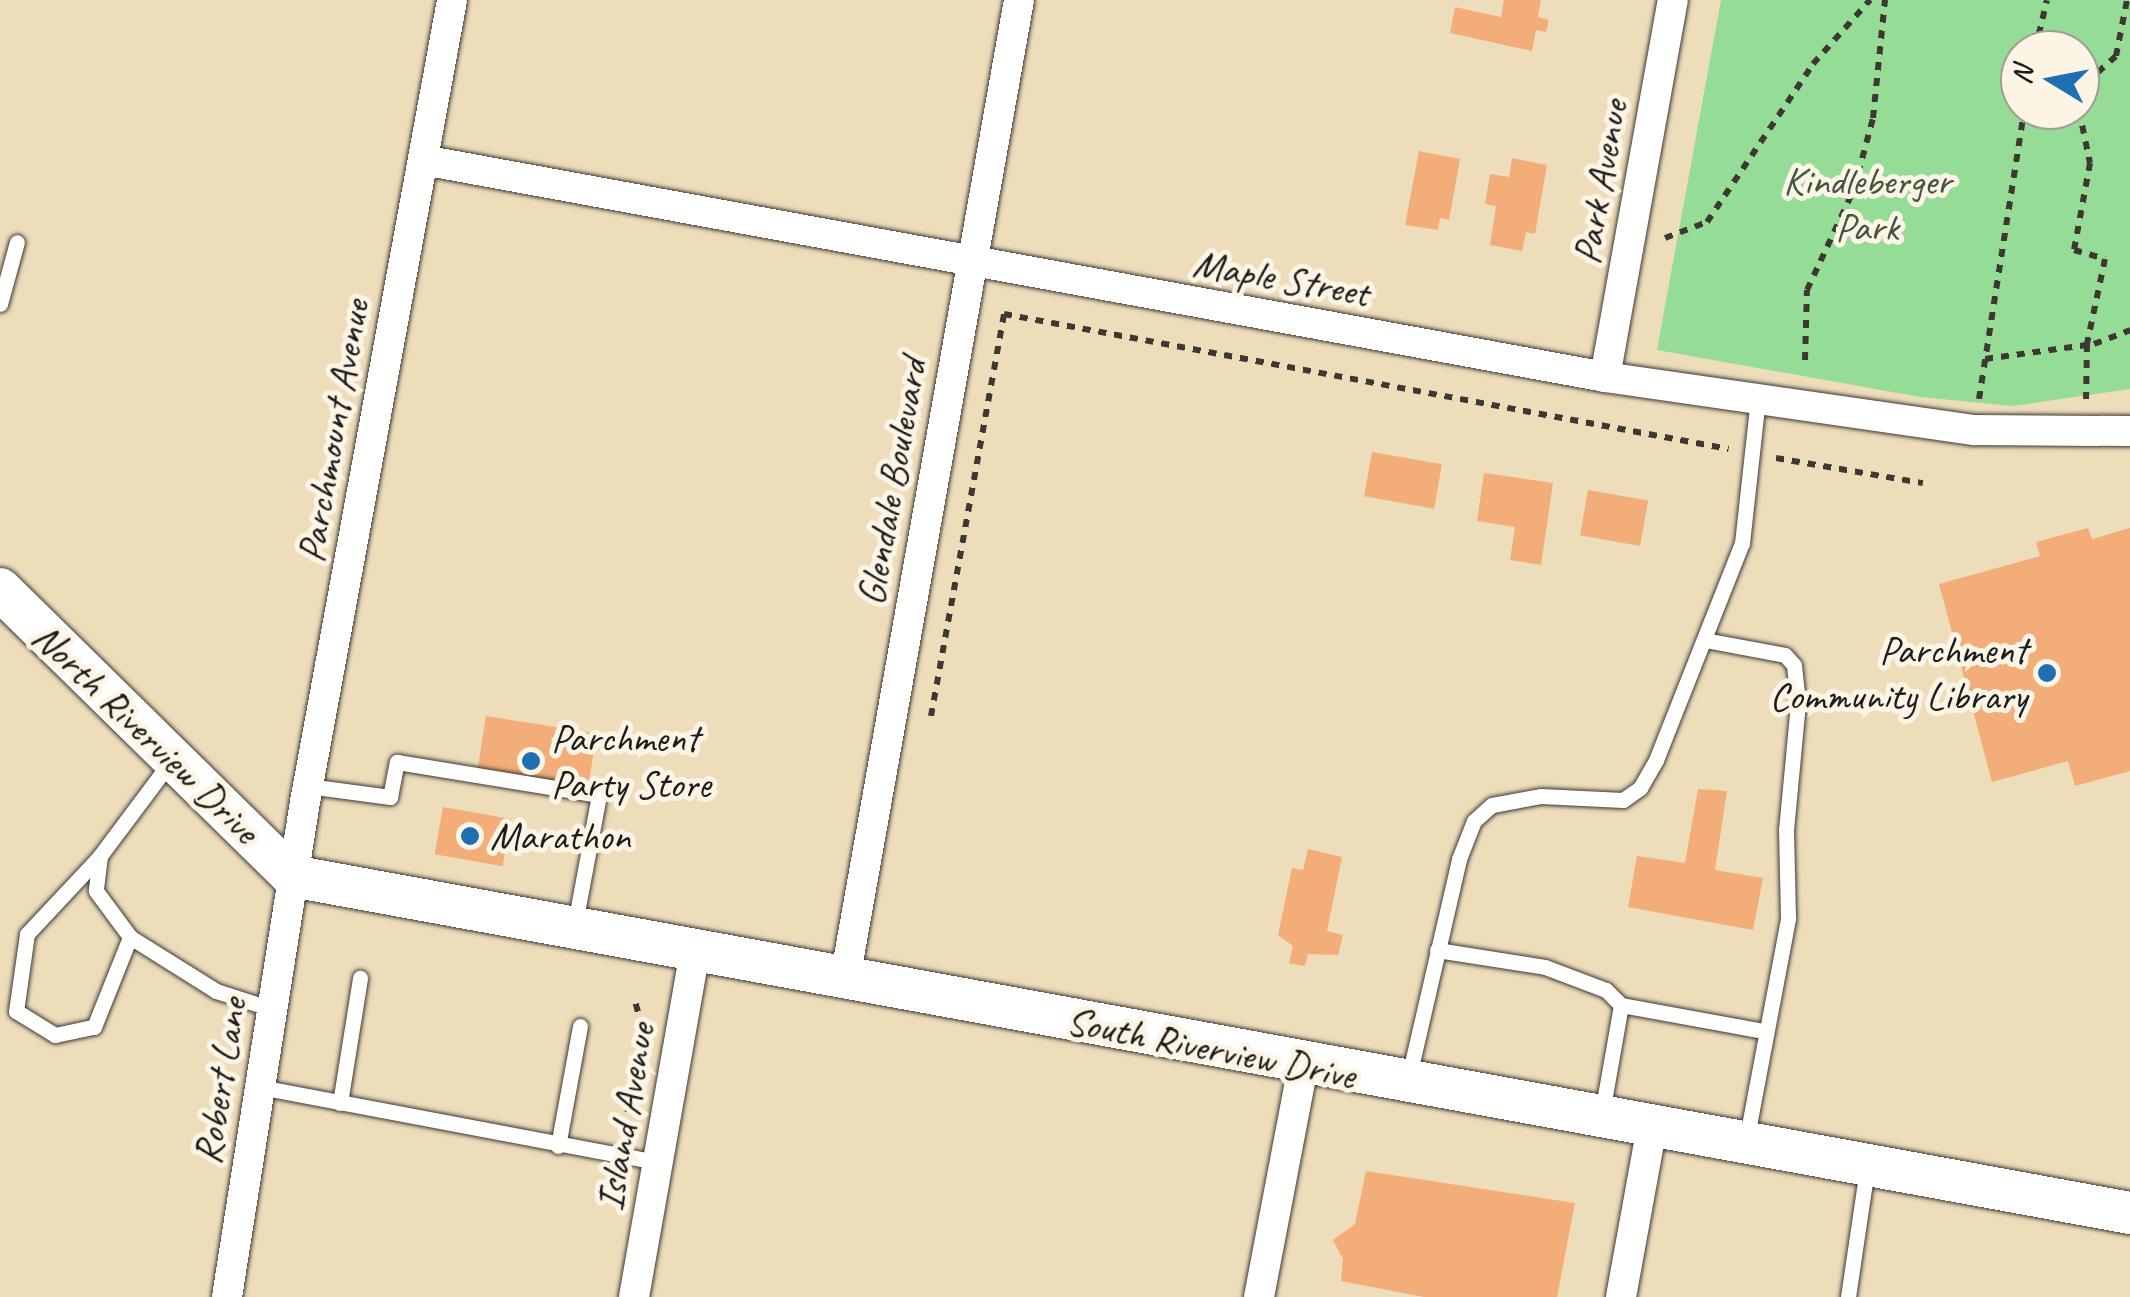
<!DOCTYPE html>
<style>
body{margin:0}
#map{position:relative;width:2130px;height:1297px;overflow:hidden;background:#edb;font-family:Caveat,sans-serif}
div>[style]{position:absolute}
.green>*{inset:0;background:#95dc96}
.building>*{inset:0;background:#f3ad78;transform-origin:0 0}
.path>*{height:6px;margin-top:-3px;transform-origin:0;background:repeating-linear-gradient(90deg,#3c3934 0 8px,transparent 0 16px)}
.roads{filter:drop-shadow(0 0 2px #3c3934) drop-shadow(0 0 2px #3c3934)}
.lane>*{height:15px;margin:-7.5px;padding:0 7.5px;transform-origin:7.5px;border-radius:7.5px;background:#fff}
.street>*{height:30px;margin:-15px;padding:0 15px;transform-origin:15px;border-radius:15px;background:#fff}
.secondary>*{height:42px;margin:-21px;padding:0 21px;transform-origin:21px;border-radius:21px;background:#fff}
.dots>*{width:28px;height:28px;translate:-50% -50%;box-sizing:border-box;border:5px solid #fcf5e5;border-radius:50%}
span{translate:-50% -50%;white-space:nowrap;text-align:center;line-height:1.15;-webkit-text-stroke:10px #fcf5e5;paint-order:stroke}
.park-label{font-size:40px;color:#405641}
.street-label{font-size:40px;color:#1c1c1c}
.poi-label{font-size:40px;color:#1c1c1c}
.right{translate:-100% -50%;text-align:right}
.left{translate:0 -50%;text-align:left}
.north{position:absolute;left:2000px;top:30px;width:100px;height:100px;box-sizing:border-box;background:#fcf5e5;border:2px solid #a29e95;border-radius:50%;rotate:280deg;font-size:28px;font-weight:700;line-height:40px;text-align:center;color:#1c1c1c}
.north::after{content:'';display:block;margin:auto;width:35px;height:45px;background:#1f6fb2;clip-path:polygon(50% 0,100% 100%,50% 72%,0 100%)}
</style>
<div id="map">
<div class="green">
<div style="clip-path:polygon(evenodd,1721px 0,2130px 0,2130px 389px,2013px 406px,1920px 397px,1657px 350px,1721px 0,2020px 50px,2080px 50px,2080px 110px,2020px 110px,2020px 50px)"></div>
</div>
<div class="building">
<div style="clip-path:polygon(1504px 0,1541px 0,1538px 17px,1549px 20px,1546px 32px,1536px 30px,1532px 51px,1450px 33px,1455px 7px,1501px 17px)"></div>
<div style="clip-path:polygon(1419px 151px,1460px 159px,1449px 220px,1440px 218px,1438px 230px,1405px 225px)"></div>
<div style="clip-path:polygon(1512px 158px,1547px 165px,1535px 234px,1526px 232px,1522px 251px,1490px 245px,1496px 206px,1485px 204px,1490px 174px,1509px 177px)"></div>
<div style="left:1372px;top:452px;width:71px;height:45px;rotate:10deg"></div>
<div style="clip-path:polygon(1484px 473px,1553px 483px,1541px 565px,1510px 560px,1515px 527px,1477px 521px)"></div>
<div style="left:1588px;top:490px;width:61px;height:46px;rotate:10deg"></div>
<div style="clip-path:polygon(2088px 528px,2092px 539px,2130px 528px,2130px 771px,2075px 786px,2068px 761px,1992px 782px,1939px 584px,2040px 556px,2036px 542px)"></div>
<div style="left:486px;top:716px;width:112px;height:59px;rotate:9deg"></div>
<div style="clip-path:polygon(1698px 789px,1727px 791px,1715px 870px,1763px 878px,1753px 930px,1628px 907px,1637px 856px,1685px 863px)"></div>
<div style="left:443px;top:807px;width:69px;height:48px;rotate:10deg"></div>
<div style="clip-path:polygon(1308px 849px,1342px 857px,1327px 931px,1343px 935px,1338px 955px,1308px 954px,1305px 966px,1289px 963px,1293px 946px,1278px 935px,1292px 868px,1303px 870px)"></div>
<div style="clip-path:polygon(1366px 1171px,1575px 1203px,1557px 1297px,1424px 1297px,1341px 1281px,1343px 1259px,1333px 1240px,1355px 1224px)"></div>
</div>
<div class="path">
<div style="left:2035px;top:50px;width:51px;rotate:-76.5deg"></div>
<div style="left:2080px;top:100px;width:18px;rotate:-71deg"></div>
<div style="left:2086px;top:83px;width:40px;rotate:-42deg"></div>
<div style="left:2116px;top:56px;width:57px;rotate:-78.9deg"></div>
<div style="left:2079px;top:110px;width:54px;rotate:78.3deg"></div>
<div style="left:2090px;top:163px;width:88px;rotate:100.4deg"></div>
<div style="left:2074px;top:250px;width:32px;rotate:16deg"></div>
<div style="left:2105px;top:259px;width:87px;rotate:102deg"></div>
<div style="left:2087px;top:344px;width:55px;rotate:91deg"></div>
<div style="left:1665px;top:238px;width:45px;rotate:-20.9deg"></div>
<div style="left:1707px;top:222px;width:190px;rotate:-56.1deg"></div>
<div style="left:1813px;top:64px;width:86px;rotate:-48.3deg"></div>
<div style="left:1985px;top:359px;width:110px;rotate:-7.8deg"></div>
<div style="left:2094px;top:344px;width:39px;rotate:-21deg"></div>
<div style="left:1805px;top:360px;width:70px;rotate:-88.4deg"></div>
<div style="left:1807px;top:290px;width:111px;rotate:-65deg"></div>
<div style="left:1854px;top:189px;width:73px;rotate:-75deg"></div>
<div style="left:1873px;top:118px;width:119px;rotate:-84.2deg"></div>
<div style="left:1979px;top:399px;width:292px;rotate:-81.1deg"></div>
<div style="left:1776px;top:458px;width:149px;rotate:9.7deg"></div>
<div style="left:931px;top:716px;width:409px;rotate:-79.7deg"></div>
<div style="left:1004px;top:314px;width:737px;rotate:10.55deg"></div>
<div style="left:625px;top:1128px;width:102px;rotate:-80.4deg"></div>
<div style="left:642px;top:1027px;width:28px;rotate:-105deg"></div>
</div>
<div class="roads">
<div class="lane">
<div style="left:0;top:304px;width:64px;rotate:-74.7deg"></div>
<div style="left:1705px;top:640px;width:81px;rotate:10.6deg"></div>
<div style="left:1785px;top:655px;width:13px;rotate:48deg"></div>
<div style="left:1794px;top:665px;width:38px;rotate:84deg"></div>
<div style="left:1798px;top:703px;width:127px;rotate:95.4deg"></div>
<div style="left:1786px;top:829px;width:90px;rotate:88.7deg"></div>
<div style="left:1788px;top:919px;width:227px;rotate:100.7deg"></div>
<div style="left:171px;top:761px;width:119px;rotate:126.8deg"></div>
<div style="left:100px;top:856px;width:35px;rotate:97deg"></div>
<div style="left:96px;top:891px;width:57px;rotate:53.5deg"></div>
<div style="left:130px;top:937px;width:102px;rotate:32.1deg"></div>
<div style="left:216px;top:991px;width:59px;rotate:17.8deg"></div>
<div style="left:308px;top:786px;width:83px;rotate:7.6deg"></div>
<div style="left:390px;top:797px;width:36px;rotate:-79deg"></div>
<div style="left:397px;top:762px;width:205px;rotate:9.3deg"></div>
<div style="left:599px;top:795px;width:130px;rotate:100.6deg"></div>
<div style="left:100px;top:856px;width:107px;rotate:133.1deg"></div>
<div style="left:27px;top:934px;width:78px;rotate:98.1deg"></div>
<div style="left:16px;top:1011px;width:46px;rotate:31.6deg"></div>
<div style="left:55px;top:1035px;width:40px;rotate:-12deg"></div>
<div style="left:94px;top:1027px;width:97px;rotate:-68.2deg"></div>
<div style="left:1437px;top:950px;width:109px;rotate:8.9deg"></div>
<div style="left:1545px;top:967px;width:65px;rotate:20.7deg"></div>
<div style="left:1606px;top:990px;width:21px;rotate:45deg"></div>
<div style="left:1621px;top:1005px;width:110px;rotate:100deg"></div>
<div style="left:1621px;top:1005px;width:145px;rotate:10.3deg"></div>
<div style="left:1409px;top:1076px;width:223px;rotate:-77deg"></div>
<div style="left:1459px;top:859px;width:41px;rotate:-68.5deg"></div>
<div style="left:1474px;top:821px;width:24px;rotate:-42deg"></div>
<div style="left:1492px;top:805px;width:50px;rotate:-10.4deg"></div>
<div style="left:1541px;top:796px;width:82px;rotate:2.8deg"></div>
<div style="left:1623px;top:800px;width:21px;rotate:-35deg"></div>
<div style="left:1640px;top:788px;width:32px;rotate:-60deg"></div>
<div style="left:1656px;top:760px;width:233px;rotate:-68.4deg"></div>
<div style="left:1742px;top:543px;width:145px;rotate:-83.7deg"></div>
<div style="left:260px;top:1087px;width:405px;rotate:10.7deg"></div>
<div style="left:340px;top:1103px;width:127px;rotate:-80.9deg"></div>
<div style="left:558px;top:1146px;width:122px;rotate:-79.6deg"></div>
<div style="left:1848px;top:1297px;width:130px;rotate:-81.6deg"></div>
</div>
<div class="street">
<div style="left:423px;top:160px;width:1202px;rotate:10.4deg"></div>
<div style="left:1605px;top:377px;width:373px;rotate:8.2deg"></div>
<div style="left:1974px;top:430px;width:156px;rotate:0.4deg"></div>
<div style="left:1605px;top:377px;width:383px;rotate:-79.8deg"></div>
<div style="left:845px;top:979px;width:994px;rotate:-79.92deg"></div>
<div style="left:227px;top:1297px;width:501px;rotate:-81.05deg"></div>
<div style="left:305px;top:802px;width:815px;rotate:-79.61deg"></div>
<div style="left:634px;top:1297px;width:352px;rotate:-80deg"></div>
<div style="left:1259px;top:1297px;width:235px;rotate:-79.2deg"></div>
<div style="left:1621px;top:1297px;width:174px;rotate:-79.7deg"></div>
</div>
<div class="secondary">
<div style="left:0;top:589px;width:409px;rotate:44.5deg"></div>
<div style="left:292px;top:876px;width:1869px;rotate:10.39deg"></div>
</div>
</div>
<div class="dots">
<div style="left:2047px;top:673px;background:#1f6fb2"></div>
<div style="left:531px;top:761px;background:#1f6fb2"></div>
<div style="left:470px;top:836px;background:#1f6fb2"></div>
</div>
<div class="park-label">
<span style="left:1867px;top:204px">Kindleberger<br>Park</span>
</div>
<div class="street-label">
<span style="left:1600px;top:182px;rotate:-80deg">Park Avenue</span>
<span style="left:1281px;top:278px;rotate:10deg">Maple Street</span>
<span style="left:333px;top:431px;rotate:-80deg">Parchmount Avenue</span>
<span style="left:892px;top:482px;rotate:-80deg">Glendale Boulevard</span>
<span style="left:146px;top:733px;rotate:44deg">North Riverview Drive</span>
<span style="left:1211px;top:1048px;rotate:11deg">South Riverview Drive</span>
<span style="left:220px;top:1081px;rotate:-81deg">Robert Lane</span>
<span style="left:625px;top:1117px;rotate:-80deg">Island Avenue</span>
</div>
<div class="poi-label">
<span class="right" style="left:2027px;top:673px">Parchment<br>Community Library</span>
<span class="left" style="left:551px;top:761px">Parchment<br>Party Store</span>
<span class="left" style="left:490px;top:836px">Marathon</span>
</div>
<div class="north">N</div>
</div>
